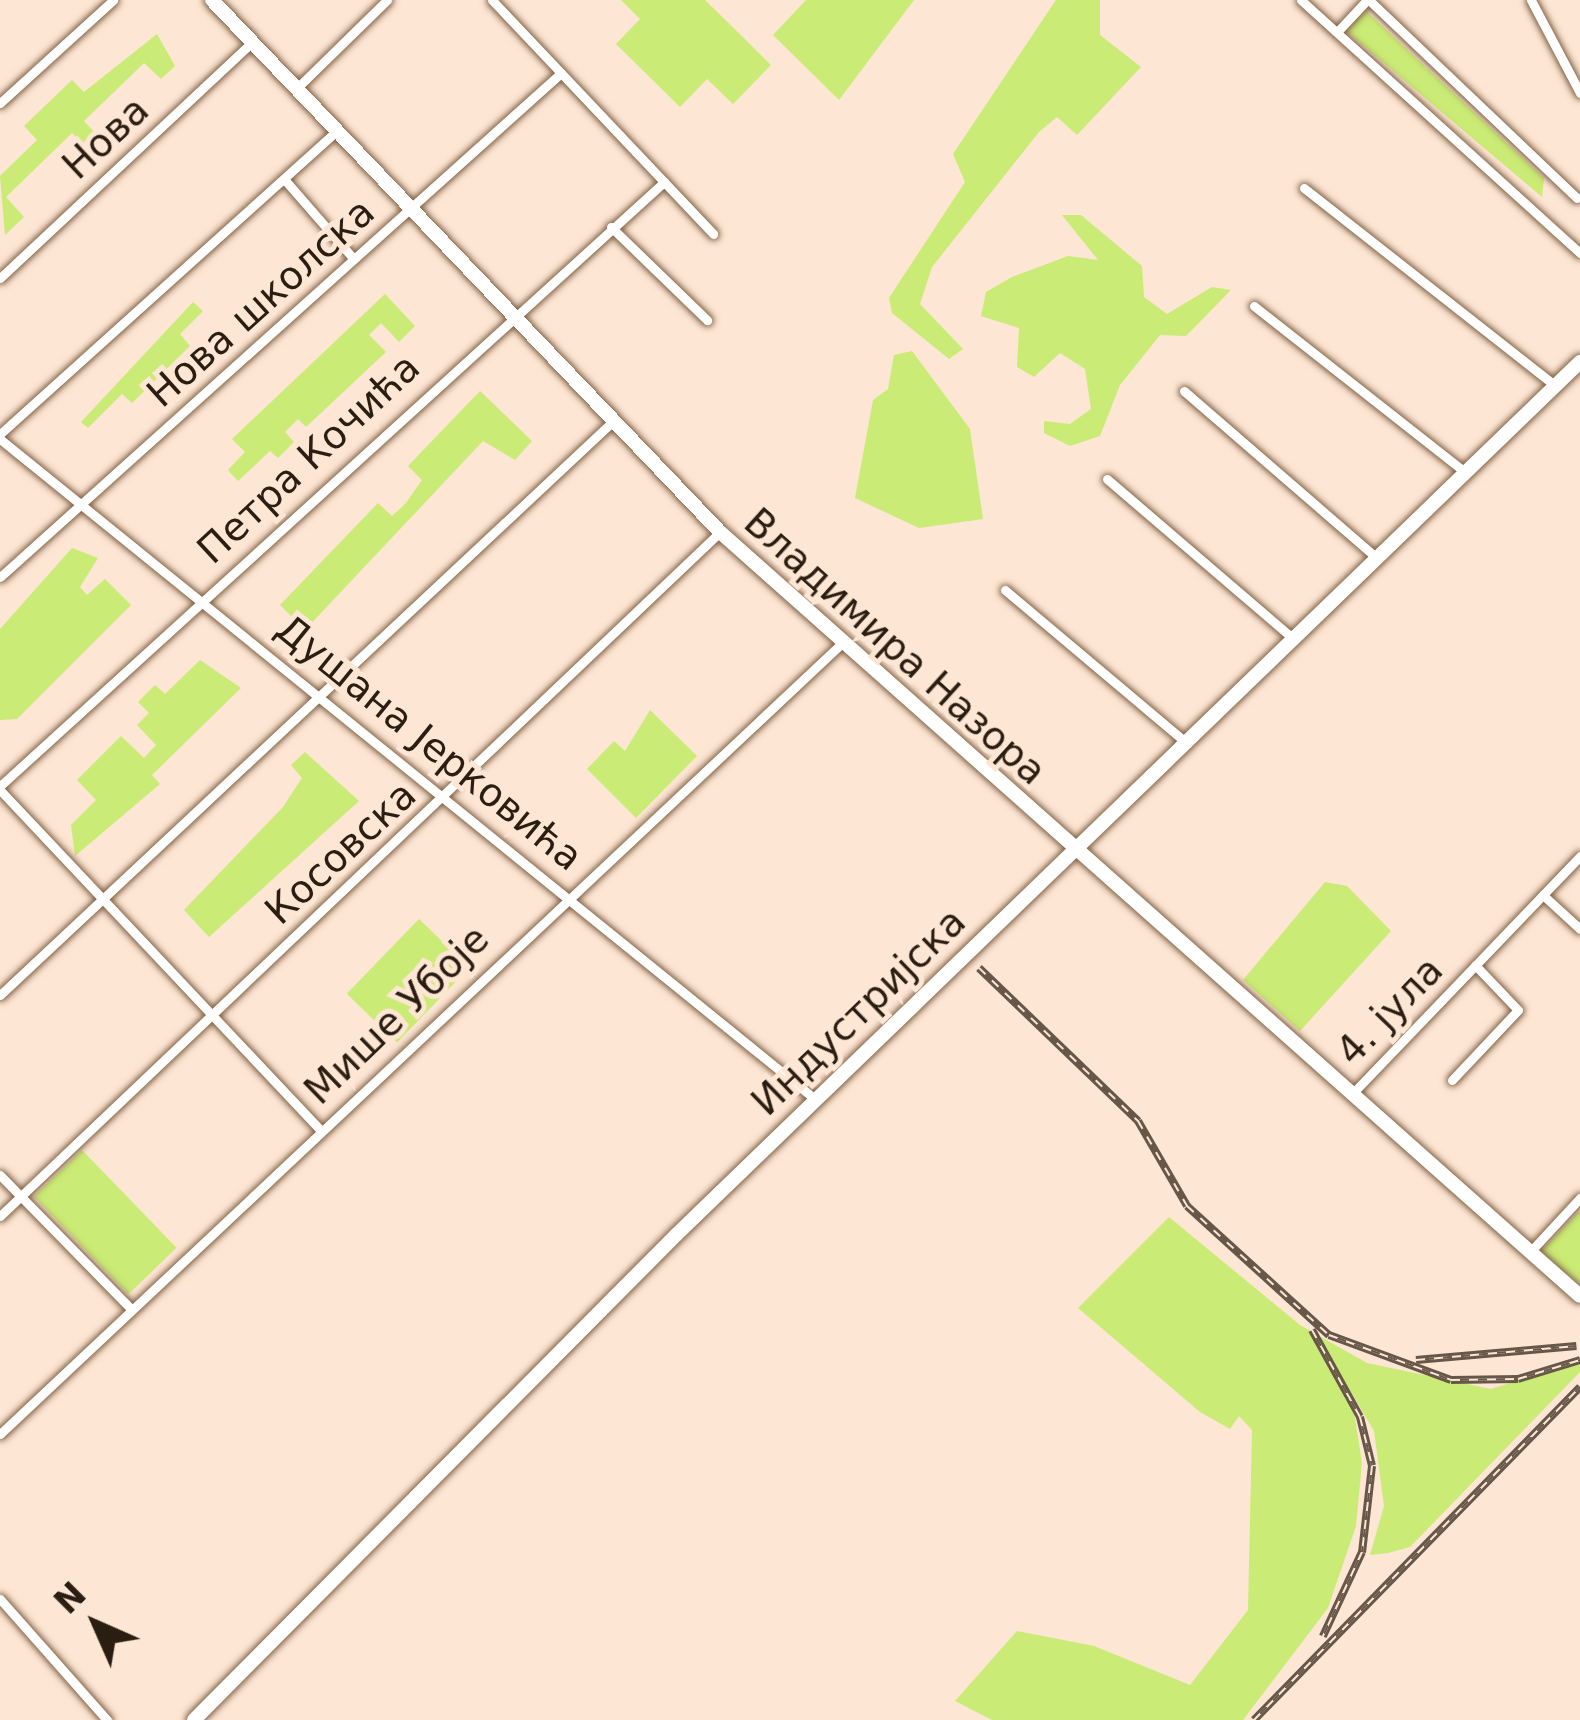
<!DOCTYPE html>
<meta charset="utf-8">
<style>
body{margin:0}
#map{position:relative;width:1580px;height:1720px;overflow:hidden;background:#fde6d3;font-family:"DejaVu Sans",sans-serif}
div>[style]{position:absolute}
.green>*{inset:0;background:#caeb75;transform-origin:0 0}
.roads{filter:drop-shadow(0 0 3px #836347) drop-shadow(0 0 3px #836347)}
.street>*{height:9px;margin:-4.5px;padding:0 4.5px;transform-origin:4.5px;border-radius:4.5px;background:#fff}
.secondary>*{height:14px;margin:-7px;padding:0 7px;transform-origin:7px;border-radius:7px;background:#fff}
.rail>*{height:8px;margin-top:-4px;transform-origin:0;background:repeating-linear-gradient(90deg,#fde6d3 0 9px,#675749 0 18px);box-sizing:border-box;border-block:3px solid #675749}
span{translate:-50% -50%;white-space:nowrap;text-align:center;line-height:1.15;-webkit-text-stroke:10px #fde6d3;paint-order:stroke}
.street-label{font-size:39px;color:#2a1d11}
.north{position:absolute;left:36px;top:1564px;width:120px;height:120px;-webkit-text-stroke:9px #fde6d3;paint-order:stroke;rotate:315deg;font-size:33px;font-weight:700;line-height:48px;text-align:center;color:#2a1d11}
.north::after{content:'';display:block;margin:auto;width:42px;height:54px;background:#2a1d11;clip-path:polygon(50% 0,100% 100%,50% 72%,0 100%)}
</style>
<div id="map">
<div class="green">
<div style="clip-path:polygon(621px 0,705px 0,771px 65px,733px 104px,707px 79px,680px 107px,616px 44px,640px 19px)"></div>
<div style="clip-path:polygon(806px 0,914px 0,839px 100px,773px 35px)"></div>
<div style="clip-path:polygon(1056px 0,1100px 0,1100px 35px,1141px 67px,1077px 135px,1057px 117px,1039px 132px,932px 267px,920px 304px,963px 349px,949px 359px,892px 313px,889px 298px,965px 182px,953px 154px)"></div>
<div style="clip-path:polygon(1365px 10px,1544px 178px,1542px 197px,1346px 31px)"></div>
<div style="clip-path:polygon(157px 34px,175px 66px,161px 79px,144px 63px,84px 121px,94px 132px,83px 143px,72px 133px,6px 197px,24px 217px,5px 235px,0 176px,37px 140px,24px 126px,72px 80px,84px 92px)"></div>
<div style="clip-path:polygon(1062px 215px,1081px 215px,1142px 266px,1144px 297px,1167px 314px,1212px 287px,1231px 290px,1186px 336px,1160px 335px,1120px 385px,1100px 436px,1070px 446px,1044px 433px,1044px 421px,1070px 424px,1091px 409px,1085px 369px,1060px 353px,1034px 377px,1017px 367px,1019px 328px,981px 316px,986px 292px,1012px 277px,1068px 256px,1098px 260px)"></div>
<div style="clip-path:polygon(385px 294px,415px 326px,399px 342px,381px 323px,369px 335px,386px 352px,306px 427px,298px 419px,285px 432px,294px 442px,278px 458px,270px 451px,238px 481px,228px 470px,245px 452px,232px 439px)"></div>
<div style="clip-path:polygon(193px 302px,203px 311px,180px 334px,190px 346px,132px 403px,122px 394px,88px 428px,81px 422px)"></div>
<div style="clip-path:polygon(912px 351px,970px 429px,983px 519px,919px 528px,855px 498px,873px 400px,888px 389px,894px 355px)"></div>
<div style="clip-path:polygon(480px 391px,532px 441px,515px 460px,483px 441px,305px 630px,280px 605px,378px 503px,392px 516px,406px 503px,422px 480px,408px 466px)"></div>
<div style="clip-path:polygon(72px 548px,98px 558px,80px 587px,87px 595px,105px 579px,131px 605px,17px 719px,0 720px,0 629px)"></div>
<div style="clip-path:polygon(200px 660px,241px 688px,152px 775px,160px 784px,75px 856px,71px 825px,96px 800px,77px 780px,121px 736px,144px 758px,156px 745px,137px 725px,149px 713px,138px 702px,155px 685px,165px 694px)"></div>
<div style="clip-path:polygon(650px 710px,697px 756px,636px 818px,587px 769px,614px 741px,625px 751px)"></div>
<div style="clip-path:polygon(305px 752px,359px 801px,209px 937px,184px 910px,283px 807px,302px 778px,291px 765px)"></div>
<div style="clip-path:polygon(1325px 882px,1347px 886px,1391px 931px,1300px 1031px,1243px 980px)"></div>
<div style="left:419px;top:919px;width:70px;height:104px;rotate:44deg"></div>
<div style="left:82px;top:1150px;width:136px;height:67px;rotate:46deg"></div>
<div style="clip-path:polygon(1580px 1210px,1580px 1284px,1540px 1252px)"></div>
<div style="clip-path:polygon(1169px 1217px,1300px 1325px,1367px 1363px,1491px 1389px,1580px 1361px,1580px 1372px,1410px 1547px,1388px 1553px,1370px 1555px,1384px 1506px,1374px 1431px,1351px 1392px,1362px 1463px,1356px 1526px,1328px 1608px,1243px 1720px,992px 1720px,955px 1701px,1017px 1631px,1094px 1646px,1190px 1685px,1248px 1610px,1252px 1430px,1239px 1416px,1230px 1429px,1200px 1412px,1078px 1308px)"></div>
</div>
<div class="roads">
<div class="street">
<div style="left:492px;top:0;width:322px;rotate:46.6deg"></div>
<div style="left:1301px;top:0;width:377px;rotate:42.2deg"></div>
<div style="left:1369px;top:0;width:287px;rotate:43.6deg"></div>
<div style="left:1531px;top:0;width:105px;rotate:62.2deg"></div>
<div style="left:1337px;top:32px;width:44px;rotate:-46.8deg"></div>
<div style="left:297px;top:88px;width:126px;rotate:-44.4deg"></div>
<div style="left:0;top:103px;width:153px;rotate:-42.3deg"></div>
<div style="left:284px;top:179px;width:105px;rotate:48.9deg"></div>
<div style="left:1304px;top:188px;width:320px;rotate:38.2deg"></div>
<div style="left:611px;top:227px;width:134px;rotate:44.1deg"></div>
<div style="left:0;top:278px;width:345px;rotate:-43.1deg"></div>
<div style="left:1254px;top:306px;width:270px;rotate:38.2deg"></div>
<div style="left:1184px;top:391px;width:255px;rotate:40.9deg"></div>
<div style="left:0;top:434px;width:453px;rotate:-42deg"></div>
<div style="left:0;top:439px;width:1049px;rotate:39deg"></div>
<div style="left:1107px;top:479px;width:246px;rotate:40.6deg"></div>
<div style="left:0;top:577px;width:754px;rotate:-41.94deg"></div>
<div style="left:1005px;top:590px;width:238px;rotate:40.1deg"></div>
<div style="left:0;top:786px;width:898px;rotate:-42.29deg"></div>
<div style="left:0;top:790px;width:466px;rotate:46.7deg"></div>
<div style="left:1543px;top:895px;width:50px;rotate:42.6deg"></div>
<div style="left:0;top:995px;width:834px;rotate:-43.11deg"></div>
<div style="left:1452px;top:1080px;width:96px;rotate:-46.7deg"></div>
<div style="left:1518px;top:1010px;width:62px;rotate:-133.7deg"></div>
<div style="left:1351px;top:1095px;width:331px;rotate:-46.2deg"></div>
<div style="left:0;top:1175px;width:187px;rotate:45.6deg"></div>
<div style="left:0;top:1216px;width:993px;rotate:-43.53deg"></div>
<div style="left:1530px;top:1252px;width:74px;rotate:-47.2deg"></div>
<div style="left:0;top:1434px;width:1152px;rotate:-43.21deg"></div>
<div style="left:0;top:1599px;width:162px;rotate:48.5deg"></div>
</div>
<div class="secondary">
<div style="left:212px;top:0;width:736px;rotate:46.32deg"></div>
<div style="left:720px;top:532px;width:1150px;rotate:41.62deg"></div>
<div style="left:194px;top:1720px;width:684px;rotate:-45.18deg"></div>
<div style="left:676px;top:1235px;width:1257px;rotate:-44deg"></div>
</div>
</div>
<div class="rail">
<div style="left:979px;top:968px;width:221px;rotate:43.9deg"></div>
<div style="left:1138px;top:1121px;width:98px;rotate:60deg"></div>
<div style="left:1187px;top:1206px;width:192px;rotate:42.3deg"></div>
<div style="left:1329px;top:1335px;width:130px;rotate:20.2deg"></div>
<div style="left:1451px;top:1380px;width:67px;rotate:-0.9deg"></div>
<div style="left:1518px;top:1379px;width:65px;rotate:-17deg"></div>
<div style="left:1312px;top:1330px;width:99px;rotate:61.1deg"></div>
<div style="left:1360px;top:1417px;width:50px;rotate:76.2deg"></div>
<div style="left:1372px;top:1466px;width:87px;rotate:96.6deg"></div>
<div style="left:1362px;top:1552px;width:93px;rotate:114.9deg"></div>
<div style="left:1416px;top:1360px;width:161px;rotate:-5deg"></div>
<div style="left:1254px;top:1720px;width:466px;rotate:-45.6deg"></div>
</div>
<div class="street-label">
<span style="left:106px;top:138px;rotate:-43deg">Нова</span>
<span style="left:261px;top:303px;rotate:-42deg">Нова школска</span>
<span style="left:309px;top:459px;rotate:-43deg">Петра Кочића</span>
<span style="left:895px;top:647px;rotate:42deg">Владимира Назора</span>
<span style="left:429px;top:743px;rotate:39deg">Душана Јерковића</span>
<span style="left:341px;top:853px;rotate:-43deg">Косовска</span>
<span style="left:1390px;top:1011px;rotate:-46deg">4. јула</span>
<span style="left:859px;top:1012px;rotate:-44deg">Индустријска</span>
<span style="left:397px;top:1015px;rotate:-44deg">Мише Убоје</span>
</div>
<div class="north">N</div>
</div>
